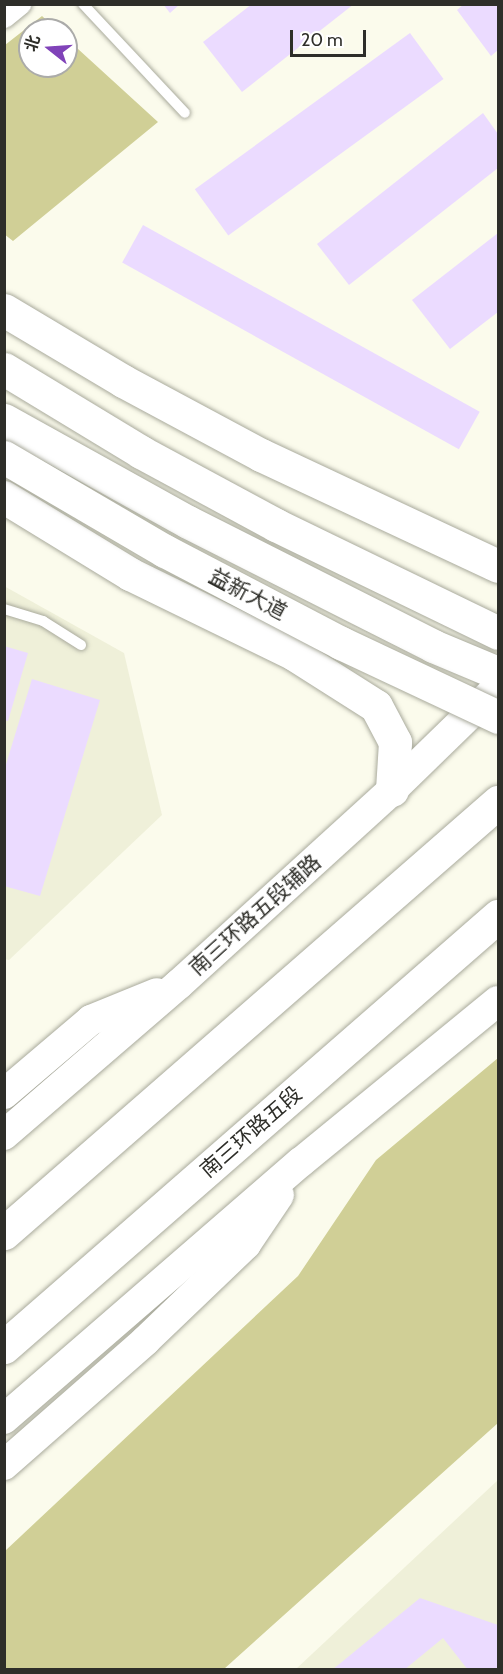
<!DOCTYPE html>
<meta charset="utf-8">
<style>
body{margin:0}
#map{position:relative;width:503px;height:1674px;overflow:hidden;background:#fbfbec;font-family:Cabin,"Noto Sans SC",sans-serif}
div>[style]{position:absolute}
.built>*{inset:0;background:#eff0d9}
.green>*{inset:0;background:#d0cf96}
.building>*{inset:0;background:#ebdbff;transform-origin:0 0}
.roads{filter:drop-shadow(0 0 2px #a9aa9c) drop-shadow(0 0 2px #a9aa9c)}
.lane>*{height:10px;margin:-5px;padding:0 5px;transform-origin:5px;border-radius:5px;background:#fff}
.street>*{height:21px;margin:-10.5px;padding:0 10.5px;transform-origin:10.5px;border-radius:10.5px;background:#fff}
.secondary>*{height:30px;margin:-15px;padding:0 15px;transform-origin:15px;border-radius:15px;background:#fff}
.primary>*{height:33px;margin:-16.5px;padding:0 16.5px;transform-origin:16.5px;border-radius:16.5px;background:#fff}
.highway>*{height:33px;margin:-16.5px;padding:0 16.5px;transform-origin:16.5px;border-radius:16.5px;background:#fff}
.bridges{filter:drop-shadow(0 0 2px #a9aa9c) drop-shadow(0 0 2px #a9aa9c)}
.primary-bridge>*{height:33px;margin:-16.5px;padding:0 16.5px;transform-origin:16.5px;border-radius:16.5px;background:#fff}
span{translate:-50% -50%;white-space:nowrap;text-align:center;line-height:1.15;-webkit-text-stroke:4.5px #fff;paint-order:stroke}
.street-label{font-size:21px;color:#2e2e29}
.frame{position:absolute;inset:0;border:6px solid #2e2e29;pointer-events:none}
.north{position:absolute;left:18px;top:18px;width:60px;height:60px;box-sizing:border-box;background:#fff;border:2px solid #ababa9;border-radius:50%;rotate:287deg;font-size:16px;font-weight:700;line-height:24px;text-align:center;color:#2e2e29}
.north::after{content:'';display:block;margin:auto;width:21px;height:27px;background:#8043b9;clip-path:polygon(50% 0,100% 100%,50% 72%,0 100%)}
.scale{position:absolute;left:290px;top:30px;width:76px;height:27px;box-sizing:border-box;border:3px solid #2e2e29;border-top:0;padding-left:8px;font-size:18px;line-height:21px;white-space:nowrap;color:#2e2e29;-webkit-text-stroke:4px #fff;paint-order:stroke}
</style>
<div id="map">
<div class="built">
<div style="clip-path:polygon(4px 586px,124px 653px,162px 815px,9px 960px,4px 959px)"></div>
<div style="clip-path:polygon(498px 1480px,498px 1669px,296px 1669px)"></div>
</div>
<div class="green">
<div style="clip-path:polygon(42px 16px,57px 30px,30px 30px,30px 66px,66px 66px,66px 38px,158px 122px,13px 241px,4px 234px,5px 45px)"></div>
<div style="clip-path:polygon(498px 1058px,498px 1423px,224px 1669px,5px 1669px,5px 1551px,298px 1276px,376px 1160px)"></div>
</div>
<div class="building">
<div style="clip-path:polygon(163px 4px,180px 4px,170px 13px)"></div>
<div style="clip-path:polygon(252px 4px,354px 4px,242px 92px,203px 42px)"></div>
<div style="clip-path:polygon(464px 4px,498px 4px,498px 50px,491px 56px,457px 10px)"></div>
<div style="left:410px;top:33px;width:57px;height:266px;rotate:54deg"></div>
<div style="clip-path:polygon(483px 113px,498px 134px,498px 168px,349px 285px,317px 244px)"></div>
<div style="left:143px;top:225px;width:385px;height:43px;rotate:29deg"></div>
<div style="clip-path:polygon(498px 233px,498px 312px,450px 349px,412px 300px)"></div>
<div style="clip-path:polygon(4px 646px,28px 653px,8px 721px,4px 720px)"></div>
<div style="clip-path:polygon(32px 679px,100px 700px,40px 896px,4px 886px,4px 771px)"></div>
<div style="clip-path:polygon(420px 1598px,498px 1625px,498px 1670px,468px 1670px,443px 1638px,404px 1670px,332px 1670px)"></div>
</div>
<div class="roads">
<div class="lane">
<div style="left:83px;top:4px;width:149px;rotate:46.9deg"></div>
<div style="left:4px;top:609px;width:41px;rotate:17.1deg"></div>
<div style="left:43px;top:621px;width:45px;rotate:32.3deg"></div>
</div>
<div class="street">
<div style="left:4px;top:17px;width:21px;rotate:-39deg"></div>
</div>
<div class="secondary">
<div style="left:4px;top:1094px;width:114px;rotate:-40.4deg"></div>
<div style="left:91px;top:1020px;width:71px;rotate:-22.2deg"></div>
<div style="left:4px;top:1135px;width:231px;rotate:-40.8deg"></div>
<div style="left:179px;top:984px;width:288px;rotate:-42.3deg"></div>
<div style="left:392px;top:790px;width:148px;rotate:-44.2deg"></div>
<div style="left:4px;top:1419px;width:393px;rotate:-40.9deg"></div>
<div style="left:301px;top:1162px;width:254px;rotate:-39.3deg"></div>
<div style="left:4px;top:1465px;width:188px;rotate:-41.3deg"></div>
<div style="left:145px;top:1341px;width:140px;rotate:-43.8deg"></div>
<div style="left:246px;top:1244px;width:59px;rotate:-56deg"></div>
</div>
<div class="primary">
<div style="left:4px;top:420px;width:210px;rotate:29deg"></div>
<div style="left:188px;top:522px;width:275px;rotate:26.8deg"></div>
<div style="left:433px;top:646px;width:70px;rotate:22.6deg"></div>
<div style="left:4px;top:497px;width:148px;rotate:31.4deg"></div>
<div style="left:130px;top:574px;width:182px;rotate:26deg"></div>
<div style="left:294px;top:654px;width:97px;rotate:32.4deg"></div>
<div style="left:376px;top:706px;width:41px;rotate:62.2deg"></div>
<div style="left:395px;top:742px;width:48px;rotate:93.6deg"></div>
</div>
<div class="highway">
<div style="left:4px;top:310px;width:139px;rotate:30.8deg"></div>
<div style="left:123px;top:381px;width:157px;rotate:28.2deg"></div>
<div style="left:261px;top:455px;width:262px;rotate:25.1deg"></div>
<div style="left:4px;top:369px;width:160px;rotate:31.2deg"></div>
<div style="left:141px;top:452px;width:153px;rotate:28.4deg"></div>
<div style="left:276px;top:525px;width:247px;rotate:25.9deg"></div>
<div style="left:4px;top:1233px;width:656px;rotate:-41.1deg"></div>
<div style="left:4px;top:1347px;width:656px;rotate:-41.1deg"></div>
</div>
</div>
<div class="bridges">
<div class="primary-bridge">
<div style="left:4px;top:457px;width:186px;rotate:30.3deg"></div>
<div style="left:165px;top:551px;width:199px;rotate:27.6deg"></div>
<div style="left:341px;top:643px;width:174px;rotate:25.2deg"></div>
</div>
</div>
<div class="street-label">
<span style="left:248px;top:594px;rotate:28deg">益新大道</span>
<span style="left:255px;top:915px;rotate:-42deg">南三环路五段辅路</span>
<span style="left:251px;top:1132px;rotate:-41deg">南三环路五段</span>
</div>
<div class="frame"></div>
<div class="north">北</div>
<div class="scale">20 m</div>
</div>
